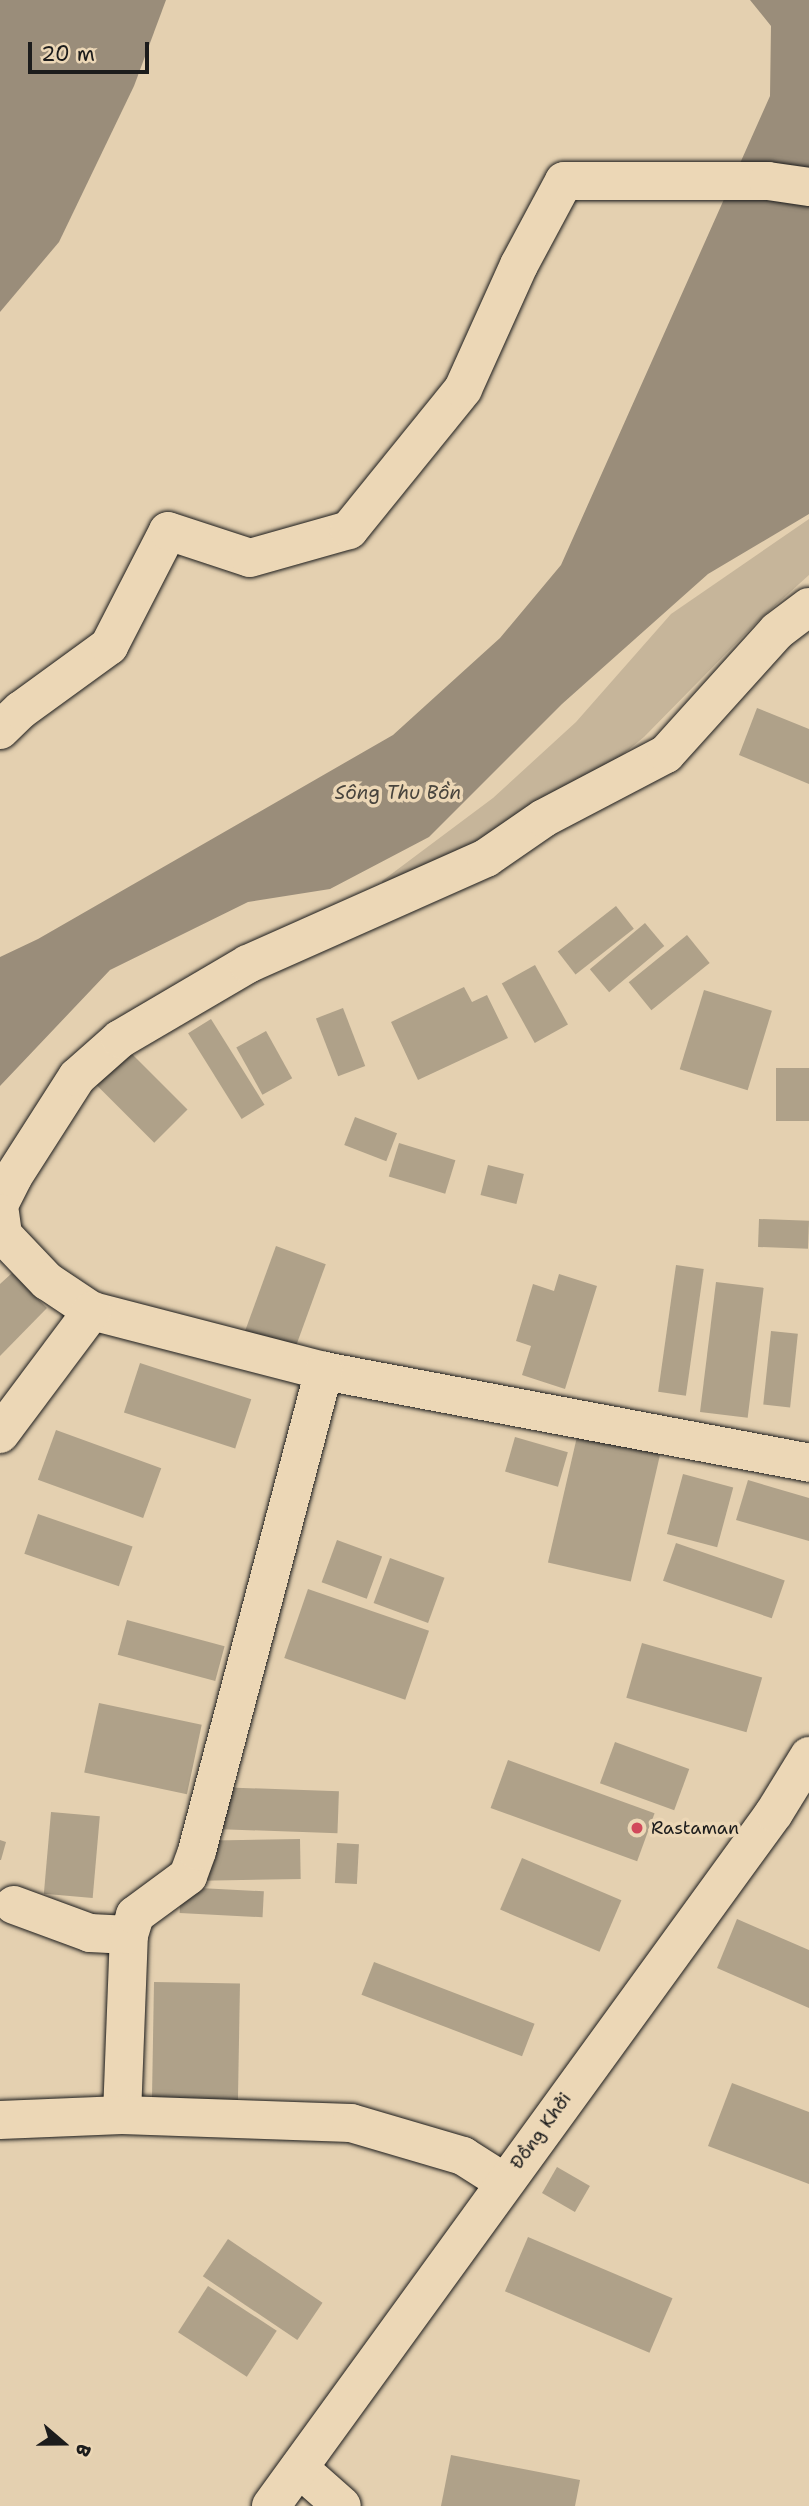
<!DOCTYPE html>
<meta charset="utf-8">
<style>
body{margin:0}
#map{position:relative;width:809px;height:2506px;overflow:hidden;background:#e4d0b0;font-family:"Shantell Sans",sans-serif}
div>[style]{position:absolute}
.green>*{inset:0;background:#c6b59a}
.water>*{inset:0;background:#9a8d7a}
.building>*{inset:0;background:#afa189;transform-origin:0 0}
.roads{filter:drop-shadow(0 0 2px #1c1c1c) drop-shadow(0 0 2px #1c1c1c)}
.minor>*{height:38px;margin:-19px;padding:0 19px;transform-origin:19px;border-radius:19px;background:#ecd7b6}
.dots>*{width:19px;height:19px;translate:-50% -50%;box-sizing:border-box;border:4px solid #ecd7b6;border-radius:50%}
span{translate:-50% -50%;white-space:nowrap;text-align:center;line-height:1.15;-webkit-text-stroke:7px #ecd7b6;paint-order:stroke}
.poi-label{font-size:18px;color:#1c1c1c}
.left{translate:0 -50%;text-align:left}
.street-label{font-size:18px;color:#1c1c1c}
.water-label{font-size:19px;color:#48443d;font-style:italic}
.north{position:absolute;left:28px;top:2408px;width:70px;height:70px;-webkit-text-stroke:5px #ecd7b6;paint-order:stroke;rotate:110deg;font-size:19px;font-weight:700;line-height:28px;text-align:center;color:#1c1c1c}
.north::after{content:'';display:block;margin:auto;width:24px;height:32px;background:#1c1c1c;clip-path:polygon(50% 0,100% 100%,50% 72%,0 100%)}
.scale{position:absolute;left:28px;top:42px;width:121px;height:32px;box-sizing:border-box;border:4px solid #1c1c1c;border-top:0;padding-left:9px;font-size:21px;line-height:24px;white-space:nowrap;color:#1c1c1c;-webkit-text-stroke:5px #ecd7b6;paint-order:stroke}
</style>
<div id="map">
<div class="green">
<div style="clip-path:polygon(809px 519px,809px 575px,756px 623px,644px 737px,578px 791px,380px 902px,382px 881px,493px 798px,576px 722px,671px 614px)"></div>
</div>
<div class="water">
<div style="clip-path:polygon(0 0,166px 0,134px 86px,59px 242px,0 312px)"></div>
<div style="clip-path:polygon(750px 0,809px 0,809px 514px,708px 574px,562px 704px,429px 837px,330px 889px,248px 902px,110px 970px,0 1086px,0 957px,38px 939px,393px 735px,500px 638px,561px 565px,770px 96px,771px 26px)"></div>
</div>
<div class="building">
<div style="clip-path:polygon(757px 708px,809px 729px,809px 784px,739px 755px)"></div>
<div style="left:616px;top:906px;width:29px;height:74px;rotate:52deg"></div>
<div style="left:645px;top:923px;width:30px;height:72px;rotate:50deg"></div>
<div style="left:687px;top:935px;width:36px;height:75px;rotate:51deg"></div>
<div style="left:535px;top:965px;width:68px;height:38px;rotate:61deg"></div>
<div style="clip-path:polygon(464px 987px,472px 1002px,487px 995px,508px 1038px,418px 1080px,391px 1022px)"></div>
<div style="left:704px;top:990px;width:71px;height:83px;rotate:17deg"></div>
<div style="left:343px;top:1008px;width:62px;height:29px;rotate:69deg"></div>
<div style="left:211px;top:1019px;width:101px;height:27px;rotate:58deg"></div>
<div style="left:266px;top:1031px;width:54px;height:34px;rotate:61deg"></div>
<div style="left:126px;top:1048px;width:87px;height:47px;rotate:45deg"></div>
<div style="left:809px;top:1068px;width:53px;height:33px;rotate:90deg"></div>
<div style="left:355px;top:1117px;width:45px;height:30px;rotate:21deg"></div>
<div style="left:399px;top:1143px;width:59px;height:35px;rotate:17deg"></div>
<div style="left:488px;top:1165px;width:37px;height:31px;rotate:14deg"></div>
<div style="left:759px;top:1219px;width:50px;height:28px;rotate:2deg"></div>
<div style="left:276px;top:1246px;width:53px;height:95px;rotate:20deg"></div>
<div style="left:676px;top:1265px;width:28px;height:128px;rotate:8deg"></div>
<div style="clip-path:polygon(12px 1273px,47px 1308px,0 1356px,0 1284px)"></div>
<div style="clip-path:polygon(559px 1274px,597px 1286px,565px 1389px,522px 1375px,531px 1346px,516px 1341px,533px 1284px,554px 1291px)"></div>
<div style="left:716px;top:1282px;width:48px;height:131px;rotate:7deg"></div>
<div style="left:771px;top:1331px;width:27px;height:74px;rotate:6deg"></div>
<div style="left:140px;top:1363px;width:117px;height:52px;rotate:18deg"></div>
<div style="left:579px;top:1428px;width:85px;height:138px;rotate:13deg"></div>
<div style="left:56px;top:1430px;width:112px;height:53px;rotate:20deg"></div>
<div style="left:515px;top:1437px;width:55px;height:36px;rotate:16deg"></div>
<div style="left:683px;top:1474px;width:52px;height:62px;rotate:15deg"></div>
<div style="clip-path:polygon(748px 1480px,809px 1498px,809px 1541px,736px 1520px)"></div>
<div style="left:38px;top:1514px;width:100px;height:42px;rotate:19deg"></div>
<div style="left:337px;top:1540px;width:48px;height:45px;rotate:20deg"></div>
<div style="left:676px;top:1543px;width:115px;height:40px;rotate:19deg"></div>
<div style="left:390px;top:1558px;width:58px;height:48px;rotate:20deg"></div>
<div style="left:308px;top:1589px;width:128px;height:73px;rotate:19deg"></div>
<div style="left:127px;top:1620px;width:101px;height:36px;rotate:15deg"></div>
<div style="left:642px;top:1643px;width:125px;height:57px;rotate:16deg"></div>
<div style="left:99px;top:1703px;width:105px;height:71px;rotate:12deg"></div>
<div style="left:615px;top:1742px;width:79px;height:44px;rotate:20deg"></div>
<div style="left:508px;top:1760px;width:156px;height:51px;rotate:20deg"></div>
<div style="left:216px;top:1787px;width:123px;height:42px;rotate:2deg"></div>
<div style="left:51px;top:1812px;width:49px;height:82px;rotate:5deg"></div>
<div style="left:300px;top:1839px;width:40px;height:100px;rotate:89deg"></div>
<div style="clip-path:polygon(0 1840px,6px 1842px,1px 1860px,0 1860px)"></div>
<div style="left:337px;top:1843px;width:22px;height:40px;rotate:3deg"></div>
<div style="left:522px;top:1858px;width:108px;height:56px;rotate:23deg"></div>
<div style="left:181px;top:1887px;width:83px;height:26px;rotate:3deg"></div>
<div style="clip-path:polygon(737px 1919px,809px 1950px,809px 2008px,717px 1968px)"></div>
<div style="left:374px;top:1962px;width:172px;height:35px;rotate:21deg"></div>
<div style="left:154px;top:1982px;width:86px;height:118px;rotate:1deg"></div>
<div style="clip-path:polygon(732px 2083px,809px 2112px,809px 2184px,708px 2146px)"></div>
<div style="left:557px;top:2167px;width:38px;height:30px;rotate:30deg"></div>
<div style="left:528px;top:2237px;width:157px;height:59px;rotate:23deg"></div>
<div style="left:228px;top:2239px;width:114px;height:45px;rotate:34deg"></div>
<div style="left:208px;top:2286px;width:82px;height:55px;rotate:33deg"></div>
<div style="clip-path:polygon(451px 2455px,580px 2480px,575px 2506px,441px 2506px)"></div>
</div>
<div class="roads">
<div class="minor">
<div style="left:0;top:730px;width:29px;rotate:-44deg"></div>
<div style="left:21px;top:710px;width:109px;rotate:-36deg"></div>
<div style="left:109px;top:646px;width:129px;rotate:-62.8deg"></div>
<div style="left:168px;top:531px;width:86px;rotate:18.2deg"></div>
<div style="left:250px;top:558px;width:103px;rotate:-15.8deg"></div>
<div style="left:349px;top:530px;width:181px;rotate:-51deg"></div>
<div style="left:463px;top:389px;width:136px;rotate:-65.7deg"></div>
<div style="left:519px;top:265px;width:95px;rotate:-61.8deg"></div>
<div style="left:564px;top:181px;width:204px"></div>
<div style="left:768px;top:181px;width:41px;rotate:8.3deg"></div>
<div style="left:0;top:1203px;width:29px;rotate:-63deg"></div>
<div style="left:13px;top:1177px;width:119px;rotate:-57.4deg"></div>
<div style="left:77px;top:1077px;width:57px;rotate:-41.5deg"></div>
<div style="left:120px;top:1039px;width:148px;rotate:-30.4deg"></div>
<div style="left:248px;top:964px;width:261px;rotate:-24deg"></div>
<div style="left:486px;top:858px;width:70px;rotate:-34.6deg"></div>
<div style="left:544px;top:818px;width:138px;rotate:-27.7deg"></div>
<div style="left:666px;top:754px;width:166px;rotate:-47.9deg"></div>
<div style="left:777px;top:631px;width:40px;rotate:-37deg"></div>
<div style="left:0;top:1213px;width:22px;rotate:82deg"></div>
<div style="left:3px;top:1235px;width:64px;rotate:46.3deg"></div>
<div style="left:47px;top:1281px;width:54px;rotate:33.7deg"></div>
<div style="left:92px;top:1311px;width:240px;rotate:14.5deg"></div>
<div style="left:324px;top:1371px;width:494px;rotate:10.7deg"></div>
<div style="left:0;top:1434px;width:154px;rotate:-53.2deg"></div>
<div style="left:14px;top:1905px;width:81px;rotate:20.2deg"></div>
<div style="left:90px;top:1933px;width:39px;rotate:3deg"></div>
<div style="left:122px;top:2115px;width:180px;rotate:-87.8deg"></div>
<div style="left:129px;top:1935px;width:21px;rotate:-73deg"></div>
<div style="left:135px;top:1915px;width:66px;rotate:-36.3deg"></div>
<div style="left:188px;top:1876px;width:27px;rotate:-70deg"></div>
<div style="left:197px;top:1851px;width:497px;rotate:-75.2deg"></div>
<div style="left:0;top:2120px;width:122px;rotate:-2.3deg"></div>
<div style="left:122px;top:2115px;width:229px;rotate:2deg"></div>
<div style="left:351px;top:2123px;width:117px;rotate:16.4deg"></div>
<div style="left:463px;top:2156px;width:49px;rotate:32.4deg"></div>
<div style="left:299px;top:2468px;width:57px;rotate:41.5deg"></div>
<div style="left:271px;top:2506px;width:856px;rotate:-54.03deg"></div>
<div style="left:774px;top:1813px;width:67px;rotate:-58.4deg"></div>
</div>
</div>
<div class="dots">
<div style="left:637px;top:1828px;background:#d1495b"></div>
</div>
<div class="poi-label">
<span class="left" style="left:651px;top:1828px">Rastaman</span>
</div>
<div class="street-label">
<span style="left:541px;top:2131px;rotate:-54deg">Đồng Khởi</span>
</div>
<div class="water-label">
<span style="left:398px;top:793px">Sông Thu Bồn</span>
</div>
<div class="north">B</div>
<div class="scale">20 m</div>
</div>
